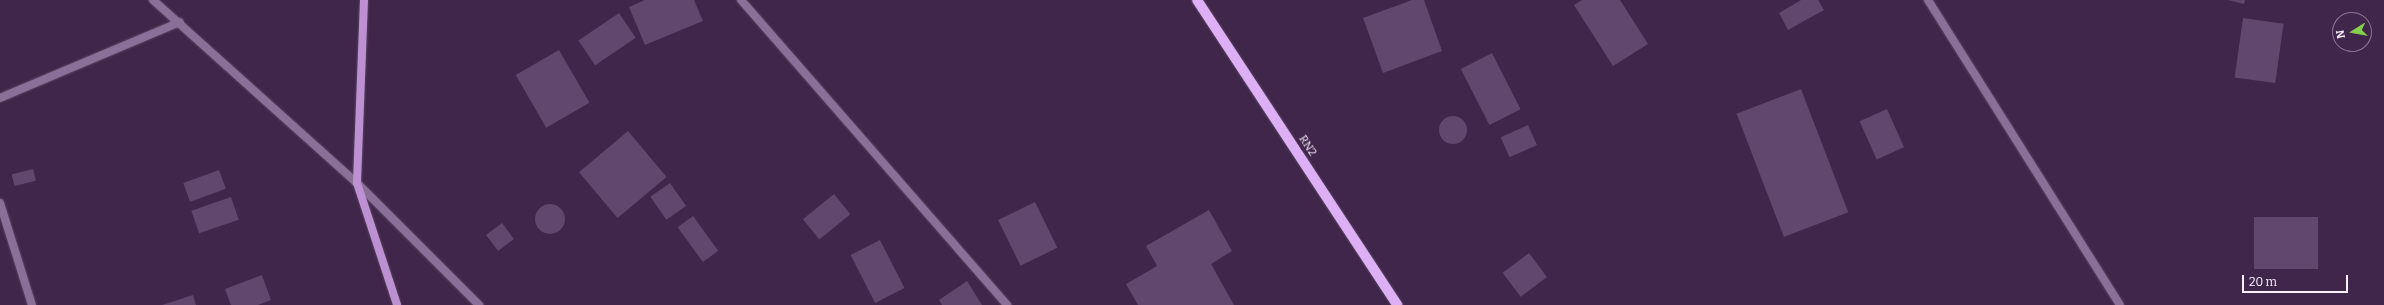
<!DOCTYPE html>
<style>
body{margin:0}
#map{position:relative;width:2384px;height:305px;overflow:hidden;background:#3f264a;font-family:Bitter,serif}
div>[style]{position:absolute}
.building>*{inset:0;background:#61466d;transform-origin:0 0}
.round{border-radius:50%}
.roads{filter:drop-shadow(0 0 1px #594263) drop-shadow(0 0 1px #594263)}
.street>*{height:8px;margin:-4px;padding:0 4px;transform-origin:4px;border-radius:4px;background:#8a6f98}
.secondary>*{height:8px;margin:-4px;padding:0 4px;transform-origin:4px;border-radius:4px;background:#bd90d2}
.primary>*{height:10px;margin:-5px;padding:0 5px;transform-origin:5px;border-radius:5px;background:#ddaff4}
span{translate:-50% -50%;white-space:nowrap;text-align:center;line-height:1.15;-webkit-text-stroke:4px #3f264a;paint-order:stroke}
.street-label{font-size:11px;color:#f9f0fe}
.north{position:absolute;left:2332px;top:12px;width:40px;height:40px;box-sizing:border-box;background:#3f264a;border:1px solid #897792;border-radius:50%;rotate:259deg;font-size:11px;font-weight:700;line-height:16px;text-align:center;color:#f9f0fe}
.north::after{content:'';display:block;margin:auto;width:14px;height:18px;background:#84d04d;clip-path:polygon(50% 0,100% 100%,50% 72%,0 100%)}
.scale{position:absolute;left:2242px;top:275px;width:106px;height:18px;box-sizing:border-box;border:2px solid #f9f0fe;border-top:0;padding-left:5px;font-size:12px;line-height:14px;white-space:nowrap;color:#f9f0fe;-webkit-text-stroke:3px #3f264a;paint-order:stroke}
</style>
<div id="map">
<div class="building">
<div style="clip-path:polygon(645px 0,694px 0,703px 21px,645px 45px,629px 7px)"></div>
<div style="clip-path:polygon(1412px 0,1424px 0,1442px 51px,1383px 73px,1363px 18px)"></div>
<div style="clip-path:polygon(1582px 0,1620px 0,1648px 44px,1613px 66px,1574px 5px)"></div>
<div style="clip-path:polygon(1801px 0,1818px 0,1824px 10px,1788px 30px,1779px 13px)"></div>
<div style="clip-path:polygon(2228px 0,2245px 0,2244px 4px)"></div>
<div style="left:619px;top:13px;width:30px;height:49px;rotate:56deg"></div>
<div style="left:2243px;top:18px;width:41px;height:60px;rotate:8deg"></div>
<div style="left:559px;top:50px;width:61px;height:50px;rotate:60deg"></div>
<div style="left:1492px;top:53px;width:63px;height:35px;rotate:63deg"></div>
<div style="left:1801px;top:89px;width:132px;height:69px;rotate:69deg"></div>
<div style="left:1887px;top:109px;width:42px;height:30px;rotate:66deg"></div>
<div class="round" style="left:1439px;top:116px;width:28px;height:28px"></div>
<div style="left:1528px;top:125px;width:22px;height:30px;rotate:66deg"></div>
<div style="left:628px;top:131px;width:60px;height:64px;rotate:50deg"></div>
<div style="left:33px;top:169px;width:12px;height:22px;rotate:76deg"></div>
<div style="left:219px;top:170px;width:20px;height:38px;rotate:70deg"></div>
<div style="left:670px;top:183px;width:28px;height:24px;rotate:55deg"></div>
<div style="left:834px;top:194px;width:26px;height:40px;rotate:51deg"></div>
<div style="left:231px;top:197px;width:24px;height:42px;rotate:71deg"></div>
<div style="left:1035px;top:202px;width:51px;height:41px;rotate:64deg"></div>
<div class="round" style="left:535px;top:204px;width:30px;height:30px"></div>
<div style="clip-path:polygon(1209px 210px,1232px 251px,1211px 264px,1234px 305px,1138px 305px,1126px 284px,1157px 266px,1146px 246px)"></div>
<div style="left:693px;top:216px;width:43px;height:19px;rotate:54deg"></div>
<div style="left:2254px;top:217px;width:64px;height:52px"></div>
<div style="left:502px;top:223px;width:20px;height:20px;rotate:53deg"></div>
<div style="left:880px;top:240px;width:54px;height:33px;rotate:63deg"></div>
<div style="left:1529px;top:253px;width:30px;height:33px;rotate:53deg"></div>
<div style="clip-path:polygon(262px 275px,271px 300px,258px 305px,231px 305px,225px 289px)"></div>
<div style="clip-path:polygon(967px 281px,982px 305px,942px 305px,939px 300px)"></div>
<div style="clip-path:polygon(193px 295px,196px 305px,162px 305px)"></div>
</div>
<div class="roads">
<div class="street">
<div style="left:153px;top:0;width:274px;rotate:41.9deg"></div>
<div style="left:357px;top:183px;width:173px;rotate:45deg"></div>
<div style="left:741px;top:0;width:405px;rotate:48.9deg"></div>
<div style="left:1928px;top:0;width:360px;rotate:57.8deg"></div>
<div style="left:0;top:98px;width:195px;rotate:-22.9deg"></div>
<div style="left:0;top:203px;width:107px;rotate:72.6deg"></div>
</div>
<div class="secondary">
<div style="left:364px;top:0;width:183px;rotate:92.2deg"></div>
<div style="left:357px;top:183px;width:128px;rotate:71.8deg"></div>
</div>
<div class="primary">
<div style="left:1197px;top:0;width:365px;rotate:56.7deg"></div>
</div>
</div>
<div class="street-label">
<span style="left:1307px;top:146px;rotate:57deg">RN2</span>
</div>
<div class="north">N</div>
<div class="scale">20 m</div>
</div>
